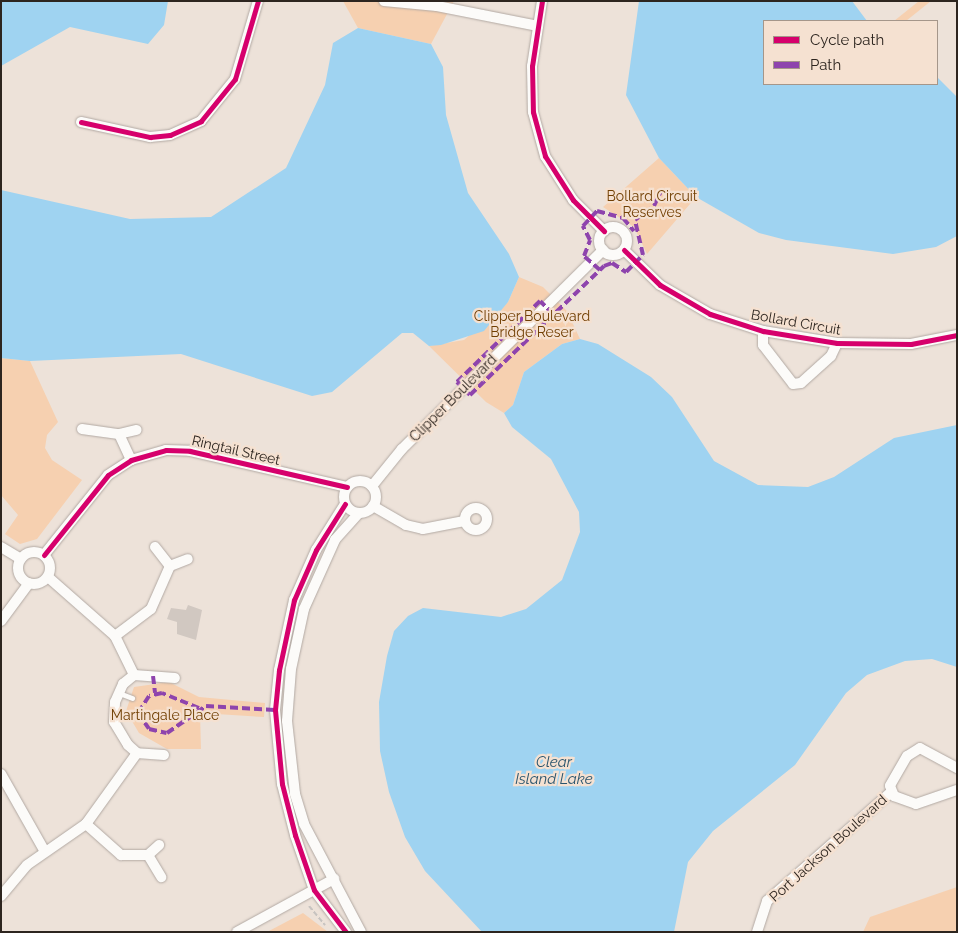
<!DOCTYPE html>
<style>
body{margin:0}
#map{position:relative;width:958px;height:933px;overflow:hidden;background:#ede2d9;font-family:Raleway,sans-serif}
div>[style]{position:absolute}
.green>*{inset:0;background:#f6d0b0}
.water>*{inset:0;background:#9fd3f1}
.building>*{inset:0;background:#d1c8c1}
.path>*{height:2px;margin-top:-1px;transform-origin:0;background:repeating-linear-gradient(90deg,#c7c3c0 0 5px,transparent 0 7.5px)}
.roads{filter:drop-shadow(0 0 1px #b2a9a3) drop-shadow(0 0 1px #b2a9a3)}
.lane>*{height:5px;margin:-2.5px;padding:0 2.5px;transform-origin:2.5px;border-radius:2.5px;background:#fcfbf9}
.street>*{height:10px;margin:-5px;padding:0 5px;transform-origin:5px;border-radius:5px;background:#fcfbf9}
.street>.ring{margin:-5px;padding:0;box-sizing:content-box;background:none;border:10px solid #fcfbf9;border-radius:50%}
.quiet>*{height:4px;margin-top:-2px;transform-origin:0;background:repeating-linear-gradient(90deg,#8e44ad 0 8px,transparent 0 12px)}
.cycleway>*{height:5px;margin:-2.5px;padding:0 2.5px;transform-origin:2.5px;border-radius:2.5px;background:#d6006c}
span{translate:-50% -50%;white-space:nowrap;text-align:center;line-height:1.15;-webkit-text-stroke:4.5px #f5e1d1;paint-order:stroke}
.park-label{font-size:14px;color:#713f03}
.street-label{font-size:14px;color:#2d251f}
.water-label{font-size:15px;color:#29546d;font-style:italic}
.frame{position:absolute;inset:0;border:2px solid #2d251f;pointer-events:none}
.legend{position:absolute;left:763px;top:20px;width:175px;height:65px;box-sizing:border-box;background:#f5e1d1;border:1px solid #a5968a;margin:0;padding:6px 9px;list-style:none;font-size:15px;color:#2d251f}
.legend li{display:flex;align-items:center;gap:10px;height:25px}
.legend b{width:25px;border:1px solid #a5968a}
</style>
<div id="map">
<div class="green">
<div style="clip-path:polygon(343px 1px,454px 1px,431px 44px,358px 28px)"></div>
<div style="clip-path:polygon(919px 1px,931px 1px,906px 21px,894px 21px)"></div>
<div style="clip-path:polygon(659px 158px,696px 197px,647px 254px,634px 227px,603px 207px)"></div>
<div style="clip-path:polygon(519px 277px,543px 287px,567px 311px,580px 339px,562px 344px,524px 372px,513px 405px,504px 413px,486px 402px,429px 346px,464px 340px,508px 302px)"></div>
<div style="clip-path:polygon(1px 358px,30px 361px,58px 422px,47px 435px,45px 448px,52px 460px,82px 480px,37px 539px,20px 544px,5px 534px,18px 515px,1px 495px)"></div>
<div style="clip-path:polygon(169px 682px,199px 697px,265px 703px,264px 717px,200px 713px,201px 749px,167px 749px,139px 733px,126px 711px,134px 687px)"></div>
<div style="clip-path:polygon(957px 887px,957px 932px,863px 932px,870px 917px)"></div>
<div style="clip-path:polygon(303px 913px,328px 932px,267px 932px)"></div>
</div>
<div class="water">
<div style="clip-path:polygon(1px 1px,168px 1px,164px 25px,148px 44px,70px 27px,1px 66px)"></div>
<div style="clip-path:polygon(639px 1px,852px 1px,867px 21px,764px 21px,764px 84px,937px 84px,937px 77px,957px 97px,957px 236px,936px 247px,893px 254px,786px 240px,759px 233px,696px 197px,659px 158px,626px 95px)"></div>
<div style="clip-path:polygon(358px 28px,431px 44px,443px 67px,446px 115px,468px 193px,509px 254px,519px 277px,508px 302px,484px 331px,441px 345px,429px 346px,413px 333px,402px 333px,332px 392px,312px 396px,181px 354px,30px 361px,1px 358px,1px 190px,130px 219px,211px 217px,286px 168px,325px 85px,333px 43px)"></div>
<div style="clip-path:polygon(580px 339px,598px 344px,651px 377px,672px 397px,714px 461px,758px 485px,808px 487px,834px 477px,894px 438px,957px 425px,957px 667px,932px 659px,905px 661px,867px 675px,846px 693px,795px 765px,713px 831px,688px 862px,674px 932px,482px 932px,425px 871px,405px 837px,389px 792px,380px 751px,379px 702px,387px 656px,394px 631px,408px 616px,423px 608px,501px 617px,526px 609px,562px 580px,580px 532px,579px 512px,551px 459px,512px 427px,504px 413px,513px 405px,524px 372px,562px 344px)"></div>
</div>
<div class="building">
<div style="clip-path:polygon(188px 605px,202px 610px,196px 640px,177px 634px,177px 622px,167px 619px,171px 608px,186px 610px)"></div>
</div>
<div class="path">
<div style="left:309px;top:906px;width:25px;rotate:50deg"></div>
</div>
<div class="roads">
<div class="lane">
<div style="left:119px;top:693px;width:14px;rotate:21deg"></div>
</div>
<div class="street">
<div style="left:384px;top:1px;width:53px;rotate:5.4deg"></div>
<div style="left:437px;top:6px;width:103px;rotate:11.2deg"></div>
<div style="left:542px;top:1px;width:66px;rotate:98.7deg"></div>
<div style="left:532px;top:66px;width:46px;rotate:88.8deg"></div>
<div style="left:533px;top:112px;width:46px;rotate:74.7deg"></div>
<div style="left:545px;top:156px;width:52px;rotate:57.5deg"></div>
<div style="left:573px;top:200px;width:44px;rotate:45deg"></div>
<div style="left:81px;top:122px;width:71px;rotate:12.3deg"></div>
<div style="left:150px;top:137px;width:20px;rotate:-6deg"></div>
<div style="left:170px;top:135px;width:34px;rotate:-24deg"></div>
<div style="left:201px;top:121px;width:54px;rotate:-51deg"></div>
<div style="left:235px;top:79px;width:81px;rotate:-73.6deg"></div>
<div class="ring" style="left:599px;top:227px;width:18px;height:18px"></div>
<div style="left:624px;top:250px;width:50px;rotate:44.2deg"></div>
<div style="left:660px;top:285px;width:58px;rotate:30.1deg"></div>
<div style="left:710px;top:314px;width:56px;rotate:17.8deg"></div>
<div style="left:763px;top:331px;width:75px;rotate:9.2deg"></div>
<div style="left:837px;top:343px;width:74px;rotate:0.8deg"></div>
<div style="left:911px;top:344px;width:47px;rotate:-11.1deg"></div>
<div style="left:763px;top:331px;width:14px;rotate:90deg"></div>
<div style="left:763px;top:345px;width:49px;rotate:52.4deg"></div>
<div style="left:793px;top:384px;width:8px;rotate:-7deg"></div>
<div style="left:801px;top:383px;width:40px;rotate:-42deg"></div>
<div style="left:831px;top:356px;width:14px;rotate:-65deg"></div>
<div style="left:82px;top:429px;width:37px;rotate:8deg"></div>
<div style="left:119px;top:434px;width:29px;rotate:65deg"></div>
<div style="left:119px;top:434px;width:18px;rotate:-13deg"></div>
<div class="ring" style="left:344px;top:481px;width:22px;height:22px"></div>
<div style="left:372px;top:486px;width:48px;rotate:-51deg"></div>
<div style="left:402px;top:449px;width:283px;rotate:-44.7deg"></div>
<div style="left:345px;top:504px;width:54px;rotate:122.2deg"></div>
<div style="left:316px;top:550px;width:55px;rotate:113.7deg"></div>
<div style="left:294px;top:600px;width:72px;rotate:102.1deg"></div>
<div style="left:279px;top:670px;width:40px;rotate:95.7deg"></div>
<div style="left:275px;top:710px;width:74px;rotate:84.6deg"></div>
<div style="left:282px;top:784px;width:53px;rotate:75.7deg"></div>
<div style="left:295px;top:835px;width:58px;rotate:70.9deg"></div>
<div style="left:314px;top:890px;width:53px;rotate:52.7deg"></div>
<div style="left:373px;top:506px;width:38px;rotate:30deg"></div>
<div style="left:406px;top:525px;width:17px;rotate:13deg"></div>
<div style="left:423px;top:529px;width:42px;rotate:-11deg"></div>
<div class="ring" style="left:465px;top:508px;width:12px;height:12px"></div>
<div style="left:359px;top:513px;width:36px;rotate:132deg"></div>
<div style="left:335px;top:540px;width:76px;rotate:114.2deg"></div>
<div style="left:304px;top:609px;width:61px;rotate:102.2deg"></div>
<div style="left:291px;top:669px;width:52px;rotate:94.4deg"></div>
<div style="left:287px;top:721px;width:73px;rotate:83.7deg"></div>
<div style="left:295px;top:794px;width:31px;rotate:73deg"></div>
<div style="left:304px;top:824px;width:122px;rotate:62.2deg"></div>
<div style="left:1px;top:547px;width:23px;rotate:31deg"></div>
<div style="left:155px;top:547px;width:24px;rotate:52deg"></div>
<div class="ring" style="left:18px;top:552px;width:22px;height:22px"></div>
<div style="left:44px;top:555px;width:102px;rotate:-51.3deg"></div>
<div style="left:108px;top:475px;width:27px;rotate:-33deg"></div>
<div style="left:131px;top:460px;width:36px;rotate:-16deg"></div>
<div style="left:166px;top:450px;width:24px;rotate:2deg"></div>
<div style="left:190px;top:451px;width:161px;rotate:12.9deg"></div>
<div style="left:48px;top:577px;width:89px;rotate:41.4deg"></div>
<div style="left:115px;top:636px;width:43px;rotate:64deg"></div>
<div style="left:1px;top:621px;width:47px;rotate:-53.6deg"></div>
<div style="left:115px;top:636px;width:45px;rotate:-36.9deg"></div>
<div style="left:151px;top:609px;width:47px;rotate:-66.2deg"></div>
<div style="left:170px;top:566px;width:19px;rotate:-21deg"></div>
<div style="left:164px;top:755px;width:27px;rotate:-176deg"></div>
<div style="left:137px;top:753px;width:12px;rotate:-138deg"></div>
<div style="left:128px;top:745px;width:27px;rotate:-121deg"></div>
<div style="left:114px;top:722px;width:20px;rotate:-87deg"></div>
<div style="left:115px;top:702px;width:20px;rotate:-66deg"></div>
<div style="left:123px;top:684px;width:14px;rotate:-39deg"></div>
<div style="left:134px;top:675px;width:41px;rotate:4.2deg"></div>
<div style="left:957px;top:768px;width:42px;rotate:-151.6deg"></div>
<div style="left:920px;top:748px;width:15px;rotate:148deg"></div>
<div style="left:907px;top:756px;width:34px;rotate:120deg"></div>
<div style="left:890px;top:786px;width:11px;rotate:68deg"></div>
<div style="left:894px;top:796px;width:23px;rotate:20deg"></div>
<div style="left:916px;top:804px;width:43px;rotate:-18.9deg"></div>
<div style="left:1px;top:774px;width:87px;rotate:60.5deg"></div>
<div style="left:86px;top:824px;width:47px;rotate:41.5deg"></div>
<div style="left:121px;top:855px;width:27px"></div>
<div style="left:148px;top:855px;width:15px;rotate:-42deg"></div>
<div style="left:148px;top:855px;width:26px;rotate:59deg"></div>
<div style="left:1px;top:896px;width:40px;rotate:-50deg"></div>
<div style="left:27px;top:865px;width:72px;rotate:-34.8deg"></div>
<div style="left:86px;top:824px;width:87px;rotate:-54.3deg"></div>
<div style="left:237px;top:932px;width:111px;rotate:-28.7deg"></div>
<div style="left:757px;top:932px;width:33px;rotate:-72deg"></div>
<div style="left:767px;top:901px;width:164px;rotate:-41.3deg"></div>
</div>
</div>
<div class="quiet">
<div style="left:600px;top:270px;width:21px;rotate:-139deg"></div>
<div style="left:584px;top:256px;width:17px;rotate:-69deg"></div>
<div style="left:590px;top:240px;width:16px;rotate:-117deg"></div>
<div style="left:583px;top:226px;width:21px;rotate:-47deg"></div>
<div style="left:597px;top:211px;width:27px;rotate:15deg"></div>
<div style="left:623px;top:218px;width:17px;rotate:50deg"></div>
<div style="left:553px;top:314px;width:18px;rotate:-135deg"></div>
<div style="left:540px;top:301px;width:116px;rotate:135.7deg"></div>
<div style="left:457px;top:382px;width:18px;rotate:45deg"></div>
<div style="left:470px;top:395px;width:186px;rotate:-43.9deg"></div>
<div style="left:604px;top:266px;width:9px;rotate:-21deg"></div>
<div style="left:612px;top:263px;width:17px;rotate:33deg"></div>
<div style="left:626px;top:272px;width:24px;rotate:-45deg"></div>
<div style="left:643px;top:255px;width:36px;rotate:-103deg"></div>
<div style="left:635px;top:220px;width:24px;rotate:-36deg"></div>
<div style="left:654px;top:206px;width:17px;rotate:-65deg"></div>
<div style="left:153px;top:676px;width:17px;rotate:83deg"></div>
<div style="left:199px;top:708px;width:40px;rotate:-158deg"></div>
<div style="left:162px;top:693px;width:13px;rotate:167deg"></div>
<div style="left:149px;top:696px;width:20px;rotate:123deg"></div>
<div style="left:138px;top:713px;width:19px;rotate:55deg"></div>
<div style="left:149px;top:729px;width:18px;rotate:13deg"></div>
<div style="left:167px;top:733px;width:47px;rotate:-34.7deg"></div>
<div style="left:206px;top:706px;width:69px;rotate:3.3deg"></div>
</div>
<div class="cycleway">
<div style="left:542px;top:1px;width:66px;rotate:98.7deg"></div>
<div style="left:532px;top:66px;width:46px;rotate:88.8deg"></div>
<div style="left:533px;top:112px;width:46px;rotate:74.7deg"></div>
<div style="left:545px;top:156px;width:52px;rotate:57.5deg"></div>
<div style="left:573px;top:200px;width:44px;rotate:45deg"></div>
<div style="left:81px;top:122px;width:71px;rotate:12.3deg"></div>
<div style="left:150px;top:137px;width:20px;rotate:-6deg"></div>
<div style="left:170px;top:135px;width:34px;rotate:-24deg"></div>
<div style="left:201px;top:121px;width:54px;rotate:-51deg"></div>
<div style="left:235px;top:79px;width:81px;rotate:-73.6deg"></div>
<div style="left:624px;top:250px;width:50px;rotate:44.2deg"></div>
<div style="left:660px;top:285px;width:58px;rotate:30.1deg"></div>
<div style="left:710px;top:314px;width:56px;rotate:17.8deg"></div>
<div style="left:763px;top:331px;width:75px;rotate:9.2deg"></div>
<div style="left:837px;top:343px;width:74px;rotate:0.8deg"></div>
<div style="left:911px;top:344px;width:47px;rotate:-11.1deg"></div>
<div style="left:345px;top:504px;width:54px;rotate:122.2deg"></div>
<div style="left:316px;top:550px;width:55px;rotate:113.7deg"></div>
<div style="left:294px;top:600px;width:72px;rotate:102.1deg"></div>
<div style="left:279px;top:670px;width:40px;rotate:95.7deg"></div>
<div style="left:275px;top:710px;width:74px;rotate:84.6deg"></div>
<div style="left:282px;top:784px;width:53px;rotate:75.7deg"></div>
<div style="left:295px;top:835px;width:58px;rotate:70.9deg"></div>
<div style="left:314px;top:890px;width:53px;rotate:52.7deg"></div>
<div style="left:44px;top:555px;width:102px;rotate:-51.3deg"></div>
<div style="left:108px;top:475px;width:27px;rotate:-33deg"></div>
<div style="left:131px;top:460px;width:36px;rotate:-16deg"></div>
<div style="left:166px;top:450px;width:24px;rotate:2deg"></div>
<div style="left:190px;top:451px;width:161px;rotate:12.9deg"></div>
</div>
<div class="park-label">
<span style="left:652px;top:204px">Bollard Circuit<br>Reserves</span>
<span style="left:532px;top:324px">Clipper Boulevard<br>Bridge Reser</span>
<span style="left:165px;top:715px">Martingale Place</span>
</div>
<div class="street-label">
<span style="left:796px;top:322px;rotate:10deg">Bollard Circuit</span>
<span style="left:453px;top:398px;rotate:-45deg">Clipper Boulevard</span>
<span style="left:236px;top:450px;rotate:13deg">Ringtail Street</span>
<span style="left:828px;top:848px;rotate:-42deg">Port Jackson Boulevard</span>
</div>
<div class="water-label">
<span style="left:554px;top:771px">Clear<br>Island Lake</span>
</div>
<div class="frame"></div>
<ul class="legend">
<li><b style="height:6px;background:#d6006c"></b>Cycle path</li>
<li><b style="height:6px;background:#8e44ad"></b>Path</li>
</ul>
</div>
